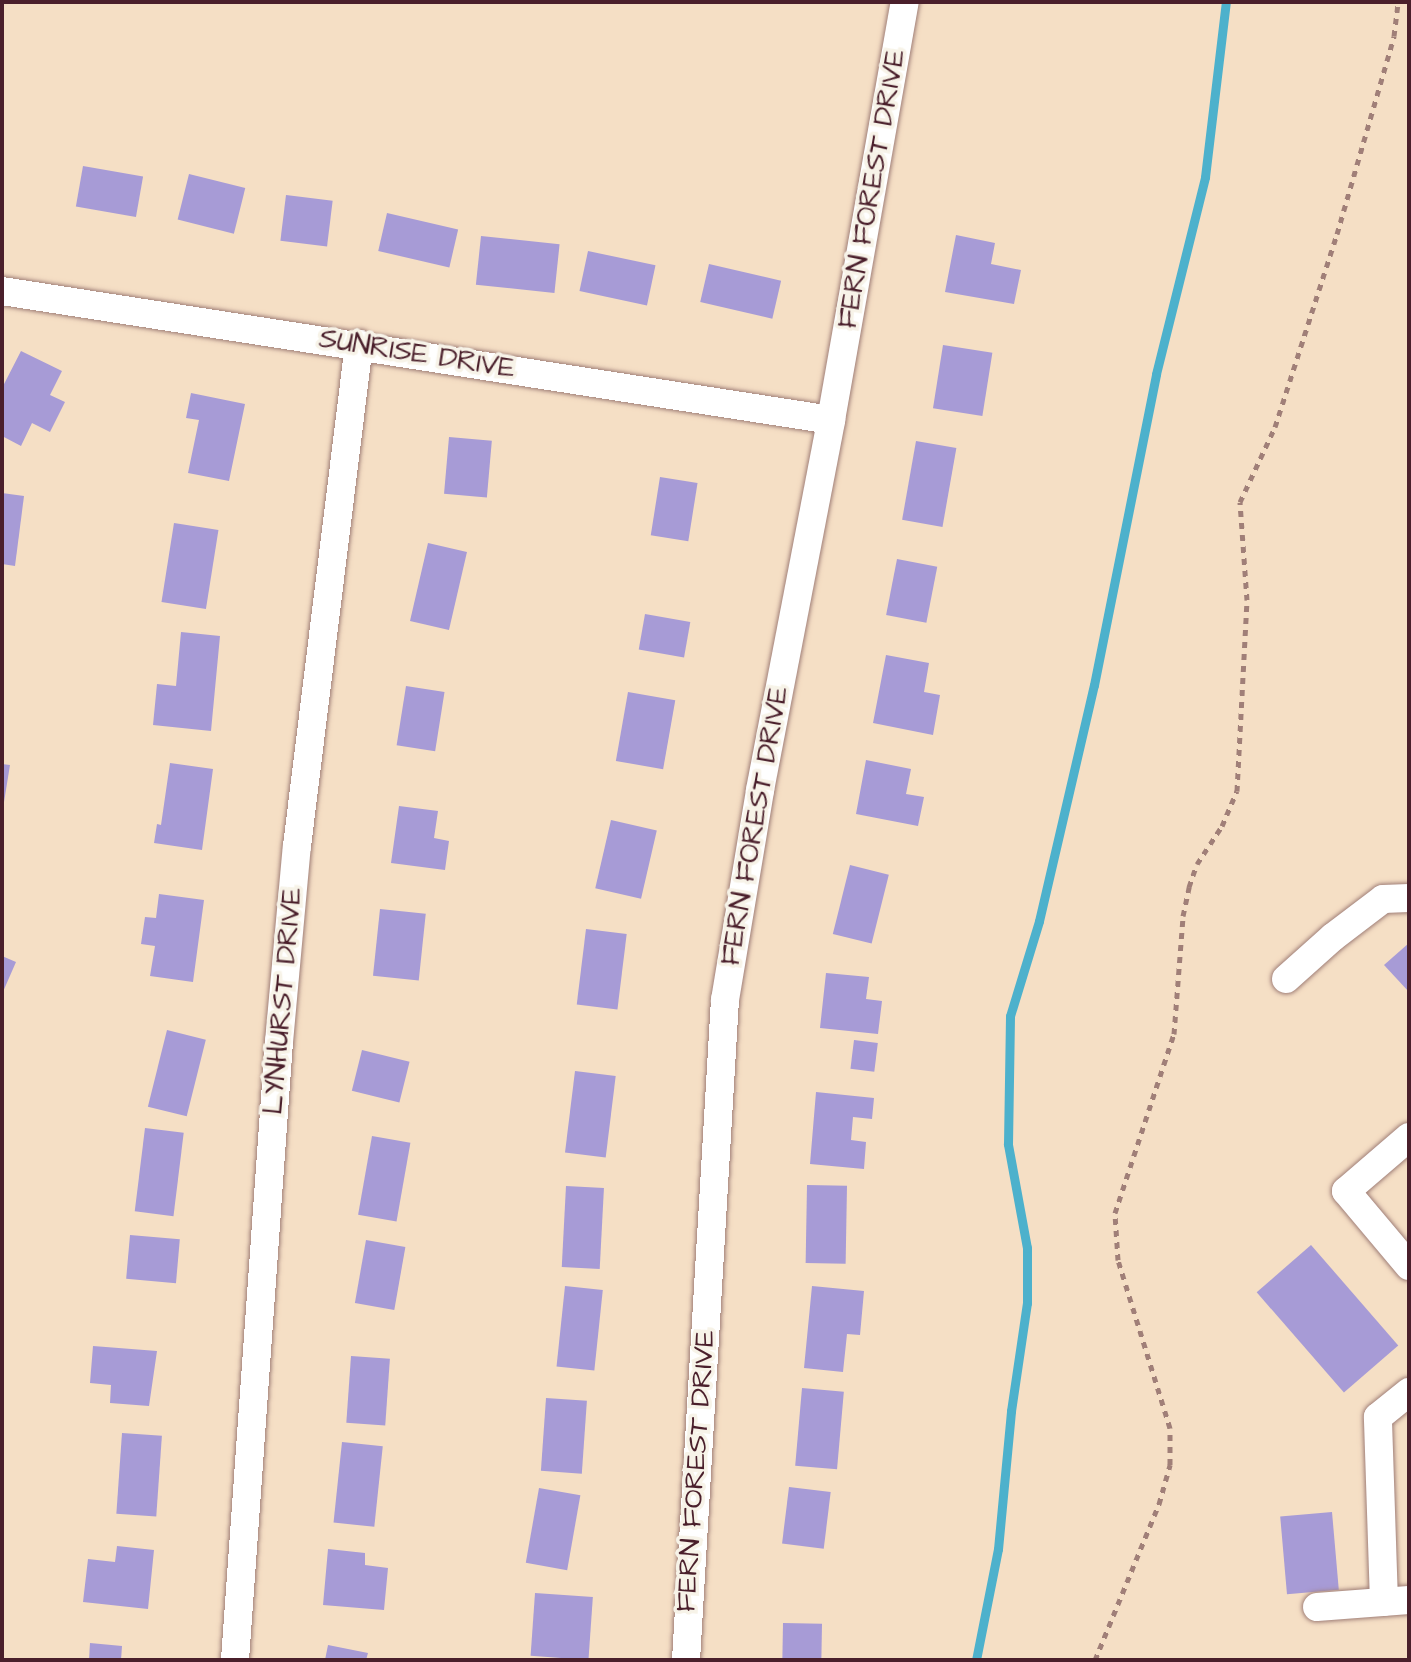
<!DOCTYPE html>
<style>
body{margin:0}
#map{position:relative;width:1411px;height:1662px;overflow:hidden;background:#f5dfc5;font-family:"Architects Daughter",sans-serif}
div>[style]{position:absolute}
.stream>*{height:9px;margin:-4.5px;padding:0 4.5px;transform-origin:4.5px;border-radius:4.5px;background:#4db1cc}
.building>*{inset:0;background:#a79bd6;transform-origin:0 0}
.path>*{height:5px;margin-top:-2.5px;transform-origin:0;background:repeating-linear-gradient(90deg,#a07f78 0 6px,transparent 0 12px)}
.roads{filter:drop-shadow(0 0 2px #a07f78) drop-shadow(0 0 2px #a07f78)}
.minor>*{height:28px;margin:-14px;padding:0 14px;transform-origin:14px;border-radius:14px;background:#fff}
span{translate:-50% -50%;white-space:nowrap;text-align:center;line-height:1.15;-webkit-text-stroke:7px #f7f3e8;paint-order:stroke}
.street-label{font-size:28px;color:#4a1f2b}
.frame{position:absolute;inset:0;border:4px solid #4a1f2b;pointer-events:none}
</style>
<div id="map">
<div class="stream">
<div style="left:976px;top:1660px;width:113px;rotate:-78.8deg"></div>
<div style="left:998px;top:1549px;width:139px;rotate:-84.6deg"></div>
<div style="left:1011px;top:1411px;width:109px;rotate:-81.6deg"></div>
<div style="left:1027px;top:1303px;width:55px;rotate:-90deg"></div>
<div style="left:1027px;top:1248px;width:106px;rotate:-100.4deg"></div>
<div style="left:1008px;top:1144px;width:128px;rotate:-89.1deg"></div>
<div style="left:1010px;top:1016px;width:99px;rotate:-73deg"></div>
<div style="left:1039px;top:921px;width:242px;rotate:-76.9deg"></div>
<div style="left:1094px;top:685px;width:317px;rotate:-78.7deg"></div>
<div style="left:1156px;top:374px;width:203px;rotate:-76deg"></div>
<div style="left:1205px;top:177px;width:176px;rotate:-83.2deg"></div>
</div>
<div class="building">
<div style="left:83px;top:166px;width:61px;height:41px;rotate:10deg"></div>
<div style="left:189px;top:174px;width:58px;height:47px;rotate:14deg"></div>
<div style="left:286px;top:195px;width:47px;height:46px;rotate:7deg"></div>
<div style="left:387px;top:213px;width:73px;height:39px;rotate:13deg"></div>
<div style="clip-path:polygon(956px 235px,995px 243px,991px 264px,1021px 270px,1014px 304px,945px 292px)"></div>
<div style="left:481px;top:236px;width:79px;height:49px;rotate:6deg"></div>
<div style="left:588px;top:251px;width:69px;height:41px;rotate:12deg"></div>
<div style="left:709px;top:264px;width:74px;height:39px;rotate:13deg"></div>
<div style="left:943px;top:345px;width:50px;height:64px;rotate:9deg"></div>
<div style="clip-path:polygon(21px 351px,62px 371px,50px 395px,65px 402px,50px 432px,32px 423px,21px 446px,2px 436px,2px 388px)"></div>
<div style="clip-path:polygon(191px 393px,245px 404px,229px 481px,188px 473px,199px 420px,186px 418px)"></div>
<div style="left:449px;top:437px;width:43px;height:57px;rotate:5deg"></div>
<div style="left:916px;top:441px;width:41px;height:80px;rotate:10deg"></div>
<div style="left:660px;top:477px;width:38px;height:59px;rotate:9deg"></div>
<div style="clip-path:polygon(2px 493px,24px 496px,15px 566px,2px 564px)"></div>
<div style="left:174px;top:523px;width:45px;height:80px;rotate:9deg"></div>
<div style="left:428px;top:543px;width:40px;height:80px;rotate:13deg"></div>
<div style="left:897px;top:559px;width:41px;height:57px;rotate:11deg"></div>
<div style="left:645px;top:614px;width:46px;height:36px;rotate:10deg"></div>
<div style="clip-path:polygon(181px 632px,220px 636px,211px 731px,153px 725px,157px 684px,176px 686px)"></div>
<div style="clip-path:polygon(886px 655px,929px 663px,924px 692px,940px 695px,933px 735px,873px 723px)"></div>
<div style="left:406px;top:686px;width:39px;height:60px;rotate:9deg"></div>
<div style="left:628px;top:692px;width:48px;height:70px;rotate:10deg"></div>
<div style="clip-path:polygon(866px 760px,911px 769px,906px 794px,924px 797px,918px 826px,856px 814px)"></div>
<div style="clip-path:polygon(170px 763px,213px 769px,202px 850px,154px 843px,157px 824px,161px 825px)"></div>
<div style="clip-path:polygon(2px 764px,10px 765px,4px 802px,2px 802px)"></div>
<div style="clip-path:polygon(399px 806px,438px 811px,434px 838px,449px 841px,445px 870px,391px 863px)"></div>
<div style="left:611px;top:820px;width:47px;height:70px;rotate:13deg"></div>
<div style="left:850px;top:865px;width:40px;height:71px;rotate:14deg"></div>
<div style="clip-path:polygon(159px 894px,204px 900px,193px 982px,150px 976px,155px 946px,141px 944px,145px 917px,156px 918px)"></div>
<div style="left:380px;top:909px;width:46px;height:67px;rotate:6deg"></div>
<div style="left:586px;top:929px;width:41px;height:76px;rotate:7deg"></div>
<div style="clip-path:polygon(1409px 943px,1409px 992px,1384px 965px)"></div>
<div style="clip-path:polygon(2px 956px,16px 962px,2px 994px)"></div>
<div style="clip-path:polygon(826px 973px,869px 977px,866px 999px,882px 1001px,878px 1034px,820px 1028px)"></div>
<div style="left:167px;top:1030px;width:40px;height:79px;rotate:14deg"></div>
<div style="left:854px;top:1040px;width:24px;height:29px;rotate:7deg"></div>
<div style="left:362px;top:1050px;width:49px;height:42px;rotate:14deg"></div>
<div style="left:575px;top:1071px;width:41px;height:82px;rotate:7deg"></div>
<div style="clip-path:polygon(816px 1092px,874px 1098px,872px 1119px,853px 1117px,851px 1140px,866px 1142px,864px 1169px,810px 1164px)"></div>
<div style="left:145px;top:1128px;width:39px;height:84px;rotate:7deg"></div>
<div style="left:372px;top:1136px;width:39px;height:80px;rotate:10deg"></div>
<div style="left:807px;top:1185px;width:40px;height:78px;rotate:1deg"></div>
<div style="left:566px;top:1186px;width:38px;height:81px;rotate:3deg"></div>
<div style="left:130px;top:1235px;width:50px;height:44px;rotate:5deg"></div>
<div style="left:366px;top:1240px;width:40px;height:64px;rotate:10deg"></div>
<div style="left:1311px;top:1245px;width:133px;height:72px;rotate:49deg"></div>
<div style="left:565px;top:1286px;width:38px;height:81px;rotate:6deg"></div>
<div style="clip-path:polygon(812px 1286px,864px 1291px,860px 1335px,847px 1334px,843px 1372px,804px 1368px)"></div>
<div style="clip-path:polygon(93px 1346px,157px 1351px,149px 1406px,110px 1403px,111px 1385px,90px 1383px)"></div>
<div style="left:351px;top:1356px;width:39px;height:67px;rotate:4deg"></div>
<div style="left:802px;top:1388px;width:42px;height:78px;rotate:5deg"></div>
<div style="left:546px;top:1398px;width:41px;height:73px;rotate:4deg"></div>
<div style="left:122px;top:1433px;width:40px;height:81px;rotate:4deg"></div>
<div style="left:342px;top:1442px;width:41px;height:81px;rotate:6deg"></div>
<div style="left:789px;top:1487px;width:42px;height:57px;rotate:7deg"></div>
<div style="left:539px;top:1488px;width:42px;height:76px;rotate:10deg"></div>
<div style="left:1332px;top:1512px;width:78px;height:52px;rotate:85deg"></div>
<div style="clip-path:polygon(117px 1546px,154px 1550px,148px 1609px,83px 1602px,88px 1559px,115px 1562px)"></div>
<div style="clip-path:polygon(328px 1549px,365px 1553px,365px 1565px,388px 1568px,384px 1610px,323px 1605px)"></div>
<div style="left:535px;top:1593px;width:58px;height:63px;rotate:4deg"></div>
<div style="left:783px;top:1623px;width:39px;height:37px;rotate:1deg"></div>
<div style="clip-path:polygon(90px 1643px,122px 1646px,121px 1660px,89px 1660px)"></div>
<div style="clip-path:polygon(328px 1645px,368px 1653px,366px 1660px,325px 1660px)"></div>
</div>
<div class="path">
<div style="left:1095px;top:1660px;width:169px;rotate:-67.7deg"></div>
<div style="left:1159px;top:1504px;width:41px;rotate:-74.2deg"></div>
<div style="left:1170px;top:1465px;width:37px;rotate:-90deg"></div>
<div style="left:1170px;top:1428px;width:176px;rotate:-107.2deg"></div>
<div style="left:1118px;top:1260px;width:47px;rotate:-93.7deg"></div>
<div style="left:1115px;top:1213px;width:188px;rotate:-71.8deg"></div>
<div style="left:1174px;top:1034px;width:118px;rotate:-85.6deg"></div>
<div style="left:1183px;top:916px;width:30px;rotate:-78deg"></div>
<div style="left:1189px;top:887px;width:24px;rotate:-71deg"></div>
<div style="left:1197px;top:864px;width:45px;rotate:-56.7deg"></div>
<div style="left:1222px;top:826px;width:38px;rotate:-67deg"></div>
<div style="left:1237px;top:791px;width:191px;rotate:-87deg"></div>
<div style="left:1247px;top:600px;width:98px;rotate:-94.1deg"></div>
<div style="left:1240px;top:502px;width:83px;rotate:-65deg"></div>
<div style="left:1275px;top:427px;width:203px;rotate:-72.2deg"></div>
<div style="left:1337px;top:234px;width:206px;rotate:-73.9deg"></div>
<div style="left:1394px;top:36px;width:34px;rotate:-83deg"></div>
</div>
<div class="roads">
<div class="minor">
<div style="left:2px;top:291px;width:839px;rotate:8.84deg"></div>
<div style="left:1286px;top:979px;width:63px;rotate:-41.8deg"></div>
<div style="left:1333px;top:937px;width:63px;rotate:-37.2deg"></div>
<div style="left:1383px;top:899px;width:26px;rotate:-2deg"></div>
<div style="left:1409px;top:1137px;width:83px;rotate:139.4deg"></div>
<div style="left:1346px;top:1191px;width:98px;rotate:50deg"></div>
<div style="left:1384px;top:1602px;width:185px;rotate:-91.9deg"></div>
<div style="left:1378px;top:1417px;width:40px;rotate:-39deg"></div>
<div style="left:1317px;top:1607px;width:92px;rotate:-4.4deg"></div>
<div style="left:235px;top:1660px;width:620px;rotate:-85.93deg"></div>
<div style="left:279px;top:1042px;width:197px;rotate:-84.8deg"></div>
<div style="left:297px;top:846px;width:506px;rotate:-82.96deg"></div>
<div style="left:686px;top:1660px;width:661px;rotate:-86.62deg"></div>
<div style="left:725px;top:1000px;width:213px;rotate:-80.5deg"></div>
<div style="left:760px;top:790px;width:377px;rotate:-79.1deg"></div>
<div style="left:831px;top:420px;width:424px;rotate:-80deg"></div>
</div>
</div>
<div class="street-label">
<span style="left:872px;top:189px;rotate:-80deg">FERN FOREST DRIVE</span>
<span style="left:417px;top:354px;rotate:9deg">SUNRISE DRIVE</span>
<span style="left:755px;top:826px;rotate:-80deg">FERN FOREST DRIVE</span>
<span style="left:283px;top:1001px;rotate:-85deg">LYNHURST DRIVE</span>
<span style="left:696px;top:1471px;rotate:-86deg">FERN FOREST DRIVE</span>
</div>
<div class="frame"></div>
</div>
